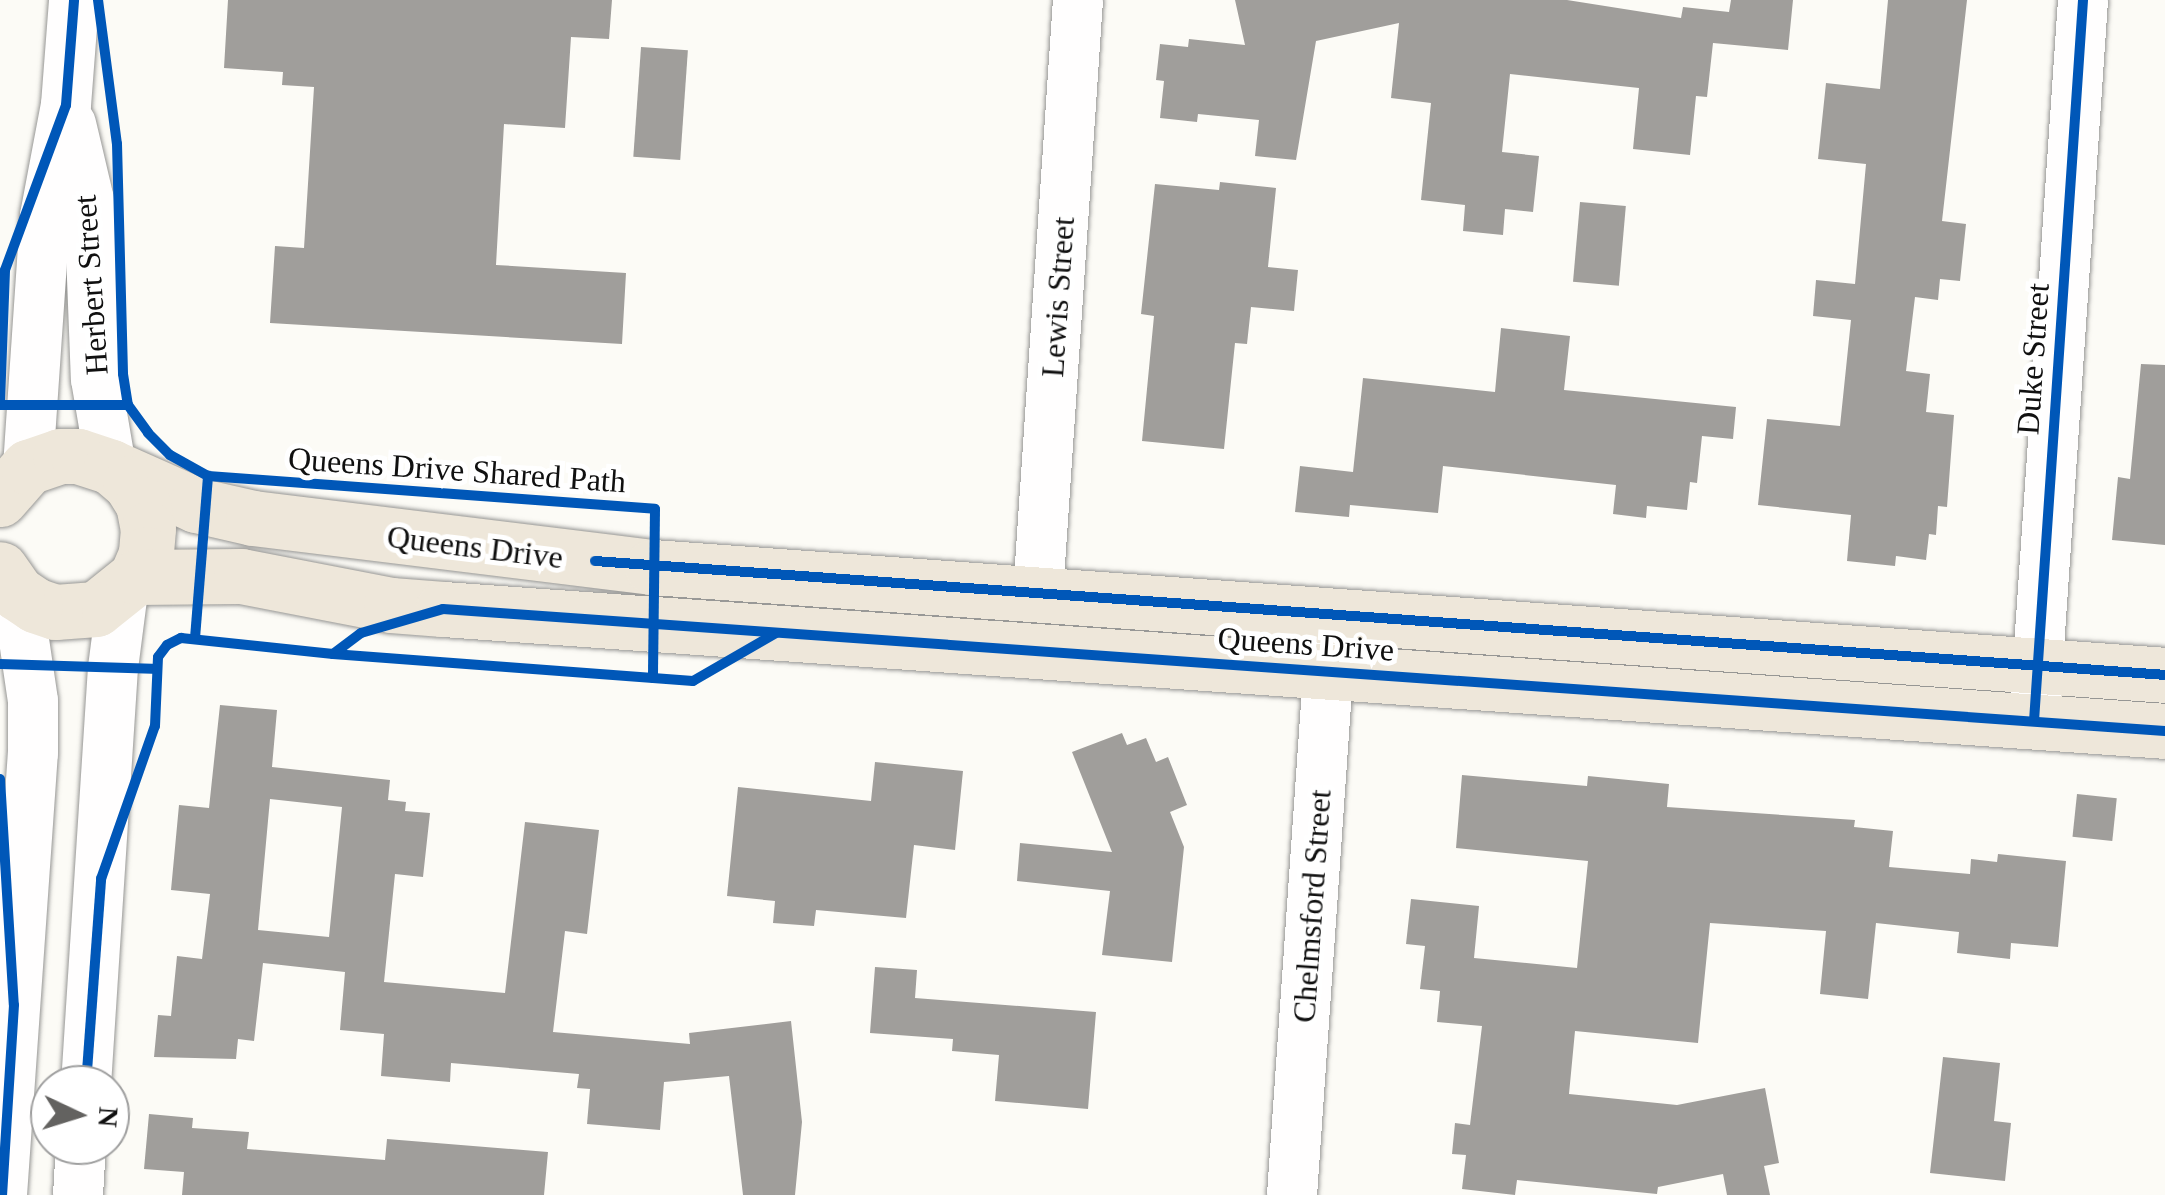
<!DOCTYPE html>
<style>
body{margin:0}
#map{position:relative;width:2165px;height:1195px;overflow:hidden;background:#fcfbf6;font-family:"Times New Roman",serif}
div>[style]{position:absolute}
.building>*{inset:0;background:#a09e9b;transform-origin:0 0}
.roads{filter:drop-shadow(0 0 2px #969694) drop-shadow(0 0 2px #969694)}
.minor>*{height:50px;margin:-25px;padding:0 25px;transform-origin:25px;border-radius:25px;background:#fffefe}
.major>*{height:55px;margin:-27.5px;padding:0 27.5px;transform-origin:27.5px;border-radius:27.5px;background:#eee7da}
.cycleway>*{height:10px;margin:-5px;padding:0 5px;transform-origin:5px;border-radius:5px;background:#0057b8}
span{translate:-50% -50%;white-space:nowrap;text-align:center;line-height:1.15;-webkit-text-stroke:10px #fff;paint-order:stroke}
.street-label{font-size:32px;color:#101010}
.north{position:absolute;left:30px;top:1065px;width:100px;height:100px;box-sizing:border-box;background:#fff;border:2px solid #9f9f9f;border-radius:50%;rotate:94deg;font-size:28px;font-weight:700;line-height:40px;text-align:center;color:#101010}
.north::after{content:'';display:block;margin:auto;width:35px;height:45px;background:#636260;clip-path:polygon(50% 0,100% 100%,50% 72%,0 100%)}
</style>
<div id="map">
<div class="building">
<div style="clip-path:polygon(228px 0,612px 0,609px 39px,571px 37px,565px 128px,504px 124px,496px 265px,626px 273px,622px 344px,270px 323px,275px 246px,304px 248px,314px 87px,282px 85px,283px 72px,224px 68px)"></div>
<div style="clip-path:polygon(1235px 0,1567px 0,1681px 18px,1683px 7px,1729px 12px,1731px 0,1793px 0,1788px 50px,1713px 43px,1707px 97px,1696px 96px,1690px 155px,1633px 149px,1639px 88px,1510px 74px,1502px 152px,1539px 156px,1533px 212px,1505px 209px,1503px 235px,1463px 231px,1465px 205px,1421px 200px,1431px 103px,1391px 98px,1399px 23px,1316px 41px,1296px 160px,1255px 156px,1259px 120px,1198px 114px,1197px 122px,1160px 118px,1164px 81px,1156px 80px,1160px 44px,1188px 47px,1189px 39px,1245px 45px)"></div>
<div style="clip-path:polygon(1888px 0,1967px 0,1942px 221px,1966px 224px,1960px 281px,1940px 279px,1938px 300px,1915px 297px,1906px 371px,1930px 374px,1926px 412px,1954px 415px,1947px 507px,1938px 506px,1936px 535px,1929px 534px,1926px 560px,1896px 556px,1895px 566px,1847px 561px,1851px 515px,1758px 505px,1767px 419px,1840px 426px,1851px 320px,1813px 316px,1816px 280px,1855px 284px,1866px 164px,1818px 159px,1826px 83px,1880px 89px)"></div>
<div style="left:641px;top:47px;width:47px;height:110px;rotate:4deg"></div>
<div style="clip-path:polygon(1220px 182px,1276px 188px,1268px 267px,1298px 270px,1294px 311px,1251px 307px,1247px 344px,1235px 343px,1224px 449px,1142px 441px,1154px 316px,1141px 314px,1155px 184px,1219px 190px)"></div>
<div style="left:1580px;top:202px;width:46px;height:80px;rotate:5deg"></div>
<div style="clip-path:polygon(1501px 328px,1570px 336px,1564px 390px,1736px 407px,1733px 439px,1702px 436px,1697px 483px,1690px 482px,1687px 510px,1647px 506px,1646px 518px,1613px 514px,1616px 485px,1443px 466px,1438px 513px,1350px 505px,1349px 517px,1295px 512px,1300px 466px,1353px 472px,1363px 378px,1495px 392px)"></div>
<div style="clip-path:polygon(2141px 364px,2165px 365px,2165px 545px,2112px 540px,2118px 477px,2130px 479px)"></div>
<div style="clip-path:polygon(evenodd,220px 705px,277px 710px,272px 767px,390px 780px,388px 800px,406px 802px,405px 811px,430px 813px,423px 877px,395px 874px,384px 982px,505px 993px,525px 822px,599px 830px,587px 934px,565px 931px,553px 1032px,690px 1044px,689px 1033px,791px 1021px,802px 1122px,795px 1195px,743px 1195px,729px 1076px,664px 1082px,660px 1130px,587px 1124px,590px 1089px,577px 1088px,579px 1074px,451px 1063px,450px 1082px,381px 1076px,384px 1034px,340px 1030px,345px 972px,263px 963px,254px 1041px,238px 1039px,236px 1059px,154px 1057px,158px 1015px,171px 1016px,177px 956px,202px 959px,210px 894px,171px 890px,179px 805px,209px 808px,220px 705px,270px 799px,342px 807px,329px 937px,258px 930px,270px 799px)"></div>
<div style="clip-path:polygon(1122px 733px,1127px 745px,1146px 738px,1156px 762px,1168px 757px,1187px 805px,1170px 812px,1184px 847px,1172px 962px,1102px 955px,1110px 891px,1017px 881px,1020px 843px,1112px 852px,1072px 752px)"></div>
<div style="clip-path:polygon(875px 762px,963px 771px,955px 850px,914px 845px,906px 918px,816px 910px,814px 926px,773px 923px,775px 901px,727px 896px,738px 787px,871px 801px)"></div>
<div style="clip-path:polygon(1462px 775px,1587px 786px,1588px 776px,1669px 784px,1667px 807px,1855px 820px,1854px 827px,1893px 831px,1889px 867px,1970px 874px,1971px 859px,1997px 862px,1998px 854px,2066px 861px,2058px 947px,2011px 943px,2010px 959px,1957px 953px,1959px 932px,1876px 923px,1868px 999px,1820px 994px,1826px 931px,1710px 923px,1698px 1043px,1575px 1031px,1569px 1094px,1677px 1105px,1765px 1088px,1779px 1163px,1764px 1166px,1770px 1195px,1727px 1195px,1723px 1174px,1658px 1187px,1657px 1194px,1517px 1180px,1515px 1195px,1462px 1189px,1466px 1155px,1452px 1154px,1455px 1123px,1470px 1125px,1482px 1026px,1437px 1022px,1440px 991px,1420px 989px,1425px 946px,1406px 944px,1411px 899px,1479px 906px,1474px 958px,1577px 968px,1588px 861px,1456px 848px)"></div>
<div style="left:2077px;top:794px;width:40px;height:43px;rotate:6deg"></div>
<div style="clip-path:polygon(875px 967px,917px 970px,915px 998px,1096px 1012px,1088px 1109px,995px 1101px,999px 1055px,952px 1051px,953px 1039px,870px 1033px)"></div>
<div style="clip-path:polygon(1943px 1057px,2000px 1063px,1994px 1121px,2011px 1123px,2005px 1181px,1930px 1173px)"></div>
<div style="clip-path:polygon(149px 1114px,193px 1118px,192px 1128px,249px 1132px,247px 1149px,385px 1160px,387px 1139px,548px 1152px,544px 1195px,182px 1195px,184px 1172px,144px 1169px)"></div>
</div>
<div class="roads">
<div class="minor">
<div style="left:71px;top:124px;width:78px;rotate:76.7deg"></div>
<div style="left:89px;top:200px;width:179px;rotate:87.8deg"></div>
<div style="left:96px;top:379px;width:89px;rotate:80.3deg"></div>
<div style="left:28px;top:467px;width:252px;rotate:-86.1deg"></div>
<div style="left:45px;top:216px;width:113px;rotate:-79.3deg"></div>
<div style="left:66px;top:105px;width:105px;rotate:-85.6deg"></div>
<div style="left:1038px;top:594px;width:595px;rotate:-86.15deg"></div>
<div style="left:2034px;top:721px;width:723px;rotate:-86.11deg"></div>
<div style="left:86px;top:1085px;width:418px;rotate:-86.3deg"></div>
<div style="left:113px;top:668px;width:78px;rotate:-82.6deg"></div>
<div style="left:2px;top:1195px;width:443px;rotate:-86deg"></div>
<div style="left:33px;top:753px;width:52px;rotate:-90deg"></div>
<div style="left:33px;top:701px;width:109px;rotate:-98.4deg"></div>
<div style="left:78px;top:1195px;width:50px;rotate:-86.6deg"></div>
<div style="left:1292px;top:1195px;width:565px;rotate:-86.04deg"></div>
</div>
<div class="major">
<div style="left:111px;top:467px;width:93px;rotate:24.1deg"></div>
<div style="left:196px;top:505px;width:58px;rotate:12.8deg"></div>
<div style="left:253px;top:518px;width:402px;rotate:7deg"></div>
<div style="left:652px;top:567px;width:1517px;rotate:4.08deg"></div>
<div style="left:0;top:499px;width:43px;rotate:-48.8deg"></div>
<div style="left:28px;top:467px;width:34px;rotate:-19deg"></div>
<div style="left:60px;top:456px;width:18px"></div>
<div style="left:78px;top:456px;width:35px;rotate:18deg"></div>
<div style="left:111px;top:467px;width:25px;rotate:40deg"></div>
<div style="left:130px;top:483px;width:25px;rotate:58deg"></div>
<div style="left:143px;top:504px;width:25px;rotate:79deg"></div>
<div style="left:148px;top:529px;width:25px;rotate:95deg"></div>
<div style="left:146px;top:554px;width:25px;rotate:113deg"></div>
<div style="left:136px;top:577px;width:51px;rotate:141.3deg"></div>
<div style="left:96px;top:609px;width:41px;rotate:175.8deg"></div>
<div style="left:55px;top:612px;width:21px;rotate:-161deg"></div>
<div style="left:35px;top:605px;width:22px;rotate:-146deg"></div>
<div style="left:17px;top:593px;width:29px;rotate:-125deg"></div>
<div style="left:136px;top:577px;width:105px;rotate:-0.5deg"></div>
<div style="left:241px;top:576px;width:153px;rotate:10.9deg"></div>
<div style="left:391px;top:605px;width:52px;rotate:4.4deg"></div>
<div style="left:443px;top:609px;width:1726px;rotate:4.05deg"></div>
</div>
</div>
<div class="cycleway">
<div style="left:98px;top:0;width:145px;rotate:82.5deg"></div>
<div style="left:117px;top:144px;width:230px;rotate:88.5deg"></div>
<div style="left:123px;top:374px;width:31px;rotate:81deg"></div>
<div style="left:128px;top:405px;width:34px;rotate:54deg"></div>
<div style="left:148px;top:433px;width:31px;rotate:45deg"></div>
<div style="left:170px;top:455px;width:43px;rotate:28.9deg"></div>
<div style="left:208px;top:476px;width:448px;rotate:4.2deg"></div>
<div style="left:655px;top:509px;width:169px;rotate:90.7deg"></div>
<div style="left:0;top:401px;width:131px;rotate:-87.8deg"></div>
<div style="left:5px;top:270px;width:176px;rotate:-69.7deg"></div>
<div style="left:66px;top:105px;width:105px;rotate:-85.6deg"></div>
<div style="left:0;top:405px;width:128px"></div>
<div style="left:595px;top:561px;width:1574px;rotate:4.15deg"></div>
<div style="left:195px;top:638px;width:163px;rotate:-85.4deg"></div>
<div style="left:333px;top:654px;width:361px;rotate:4.3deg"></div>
<div style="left:693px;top:681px;width:96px;rotate:-30deg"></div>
<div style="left:0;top:664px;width:155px;rotate:1.8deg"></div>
<div style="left:2034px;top:721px;width:723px;rotate:-86.11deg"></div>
<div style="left:0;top:779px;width:226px;rotate:86.5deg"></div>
<div style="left:14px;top:1005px;width:190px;rotate:93.6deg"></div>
<div style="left:86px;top:1085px;width:207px;rotate:-85.8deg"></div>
<div style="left:101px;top:879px;width:162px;rotate:-70.6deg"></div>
<div style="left:155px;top:726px;width:69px;rotate:-87.5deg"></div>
<div style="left:158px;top:657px;width:15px;rotate:-53deg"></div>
<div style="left:167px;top:645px;width:16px;rotate:-27deg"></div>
<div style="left:181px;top:638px;width:153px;rotate:6deg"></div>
<div style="left:333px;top:654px;width:35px;rotate:-37deg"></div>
<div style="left:361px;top:633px;width:85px;rotate:-16.3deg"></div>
<div style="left:443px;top:609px;width:1726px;rotate:4.05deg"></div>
</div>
<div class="street-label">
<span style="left:91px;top:285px;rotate:-94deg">Herbert Street</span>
<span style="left:1058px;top:297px;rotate:-86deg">Lewis Street</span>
<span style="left:2033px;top:359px;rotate:-86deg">Duke Street</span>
<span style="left:457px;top:470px;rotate:4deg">Queens Drive Shared Path</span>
<span style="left:475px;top:547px;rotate:7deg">Queens Drive</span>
<span style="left:1306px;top:644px;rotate:4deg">Queens Drive</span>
<span style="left:1312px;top:906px;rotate:-86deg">Chelmsford Street</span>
</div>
<div class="north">N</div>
</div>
